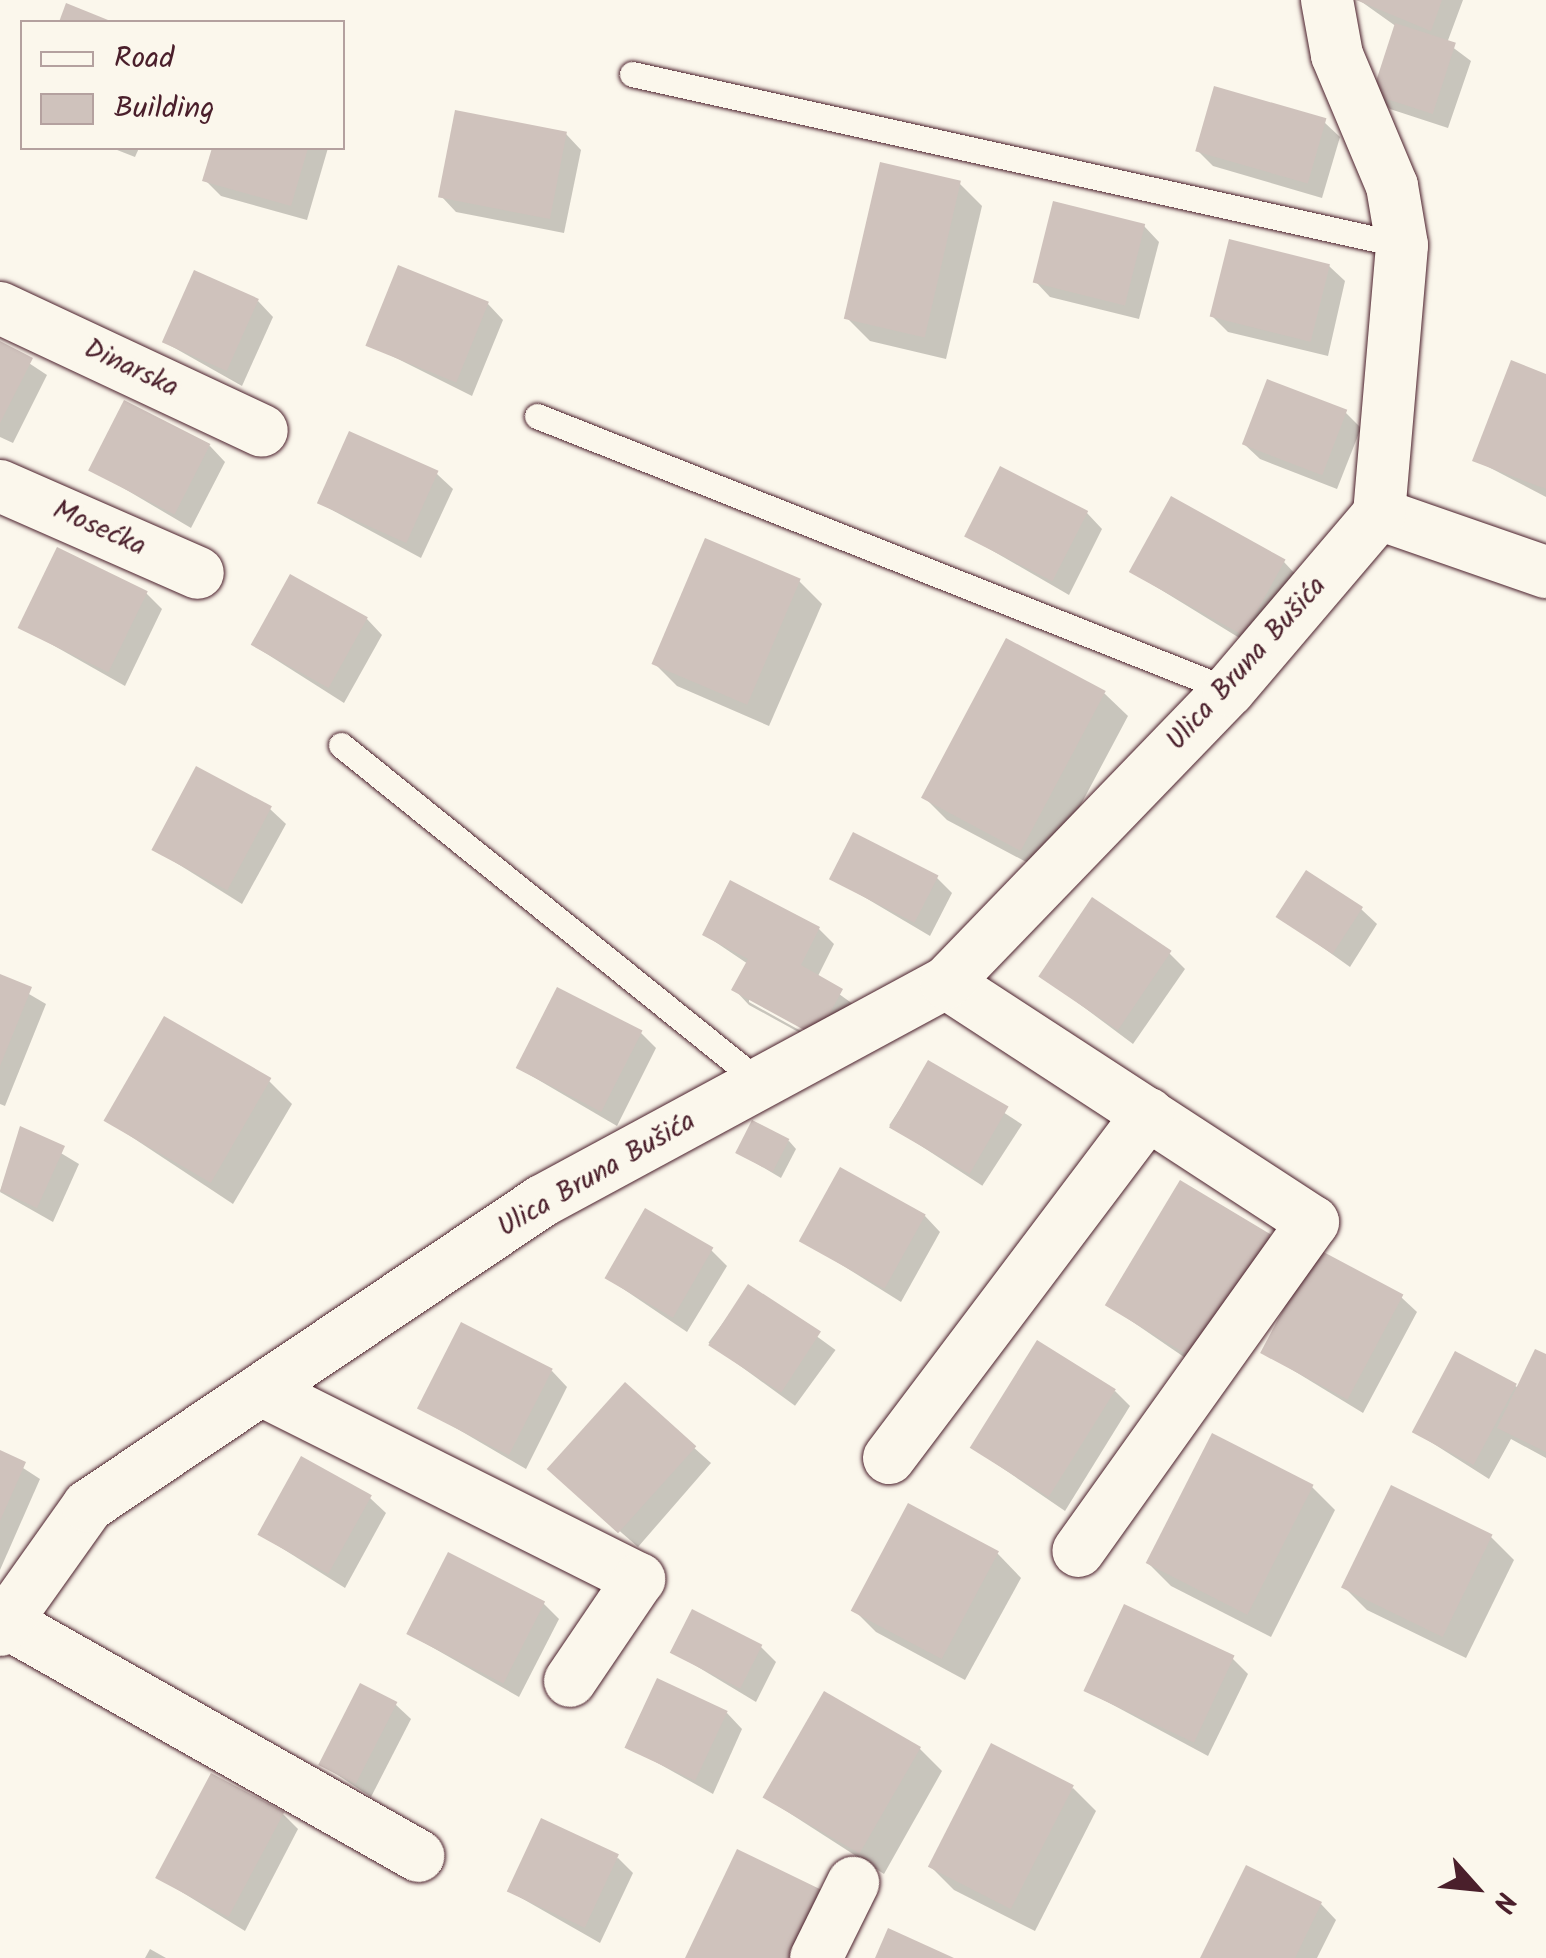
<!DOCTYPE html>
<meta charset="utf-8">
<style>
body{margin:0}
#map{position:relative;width:1546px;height:1958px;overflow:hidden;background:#fbf7ec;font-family:Kalam,sans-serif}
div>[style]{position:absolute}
.shadow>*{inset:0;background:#0003;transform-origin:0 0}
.building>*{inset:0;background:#cfc2bc;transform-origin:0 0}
.roads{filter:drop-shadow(0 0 2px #4a1f2b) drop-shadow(0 0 2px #4a1f2b)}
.lane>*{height:25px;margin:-12.5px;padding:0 12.5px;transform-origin:12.5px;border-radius:12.5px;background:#fbf7ec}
.street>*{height:52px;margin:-26px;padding:0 26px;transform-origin:26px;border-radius:26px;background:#fbf7ec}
span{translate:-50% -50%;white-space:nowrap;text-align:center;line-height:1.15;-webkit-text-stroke:8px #fbf7ec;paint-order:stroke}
.street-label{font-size:28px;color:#4a1f2b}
.legend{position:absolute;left:20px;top:20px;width:325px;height:130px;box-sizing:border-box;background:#fbf7ec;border:2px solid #b4a19f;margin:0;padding:12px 18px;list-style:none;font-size:30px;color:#4a1f2b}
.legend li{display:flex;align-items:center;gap:20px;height:50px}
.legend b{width:50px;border:2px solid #b4a19f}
.north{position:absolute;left:1426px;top:1838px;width:100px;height:100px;-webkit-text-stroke:8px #fbf7ec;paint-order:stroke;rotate:117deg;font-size:28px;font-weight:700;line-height:40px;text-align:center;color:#4a1f2b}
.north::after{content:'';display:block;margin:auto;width:35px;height:45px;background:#4a1f2b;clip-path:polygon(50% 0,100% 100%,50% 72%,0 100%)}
</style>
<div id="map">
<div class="shadow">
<div style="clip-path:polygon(1359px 0,1463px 0,1447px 43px,1471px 61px,1448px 128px,1390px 109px,1374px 93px,1397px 27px)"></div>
<div style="clip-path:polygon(1324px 122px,1340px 137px,1322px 198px,1213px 166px,1197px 150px)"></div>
<div style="clip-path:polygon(566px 134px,581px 150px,564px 233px,456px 212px,441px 196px)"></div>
<div style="clip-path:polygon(112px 148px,139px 148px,135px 157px)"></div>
<div style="clip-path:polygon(215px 148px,328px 148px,307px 220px,221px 196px,205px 180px)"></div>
<div style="clip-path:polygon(959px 183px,982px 206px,946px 359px,870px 341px,847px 318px)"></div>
<div style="clip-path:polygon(1144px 226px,1159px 242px,1139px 319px,1050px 297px,1035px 281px)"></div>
<div style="clip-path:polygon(1329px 266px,1345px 281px,1328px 356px,1228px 332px,1213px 317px)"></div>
<div style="clip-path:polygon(258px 301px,273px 317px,242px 386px,164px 342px)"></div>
<div style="clip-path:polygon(488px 304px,503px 320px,472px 396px,368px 344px)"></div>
<div style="clip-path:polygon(0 344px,47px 375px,13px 443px,0 437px)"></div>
<div style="clip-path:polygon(1546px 376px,1546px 497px,1475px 460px)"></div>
<div style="clip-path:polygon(1345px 412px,1361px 428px,1337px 489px,1260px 459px,1244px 444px)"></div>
<div style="clip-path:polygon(210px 446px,225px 462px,191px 528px,91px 469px)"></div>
<div style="clip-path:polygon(437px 474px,453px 489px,421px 558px,319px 503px)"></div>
<div style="clip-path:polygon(1087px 513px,1102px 529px,1069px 595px,967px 536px)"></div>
<div style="clip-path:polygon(1284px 562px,1299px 578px,1259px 650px,1132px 572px)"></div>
<div style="clip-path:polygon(799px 581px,822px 604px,769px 726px,677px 686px,654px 663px)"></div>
<div style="clip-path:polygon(146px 593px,162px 609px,125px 686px,21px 627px)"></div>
<div style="clip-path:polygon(367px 619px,382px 635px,344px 703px,253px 645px)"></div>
<div style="clip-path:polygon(1007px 641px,1105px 694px,1128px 716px,1045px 872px,947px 820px,924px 797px)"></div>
<div style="clip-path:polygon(270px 809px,286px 824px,242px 904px,154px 849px)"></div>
<div style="clip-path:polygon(832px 878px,937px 878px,952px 893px,930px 936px)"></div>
<div style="clip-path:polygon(1361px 909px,1377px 924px,1350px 967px,1280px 917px)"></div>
<div style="clip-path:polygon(evenodd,819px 929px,834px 944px,817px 978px,857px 1007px,833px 1051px,749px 1005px,734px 989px,748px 964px,705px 935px,819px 929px,749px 997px,829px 1041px,826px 1045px,749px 1002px,749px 997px)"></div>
<div style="clip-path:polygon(1169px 953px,1185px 969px,1133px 1044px,1042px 976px)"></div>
<div style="clip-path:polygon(0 977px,46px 1004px,5px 1106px,0 1104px)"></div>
<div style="clip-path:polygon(641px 1033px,656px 1048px,617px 1126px,518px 1068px)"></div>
<div style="left:929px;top:1064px;width:111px;height:73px;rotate:33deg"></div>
<div style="clip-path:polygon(269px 1081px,292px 1104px,233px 1204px,106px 1120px)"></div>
<div style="clip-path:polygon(21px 1129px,79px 1164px,53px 1222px,0 1192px)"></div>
<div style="clip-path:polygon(789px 1141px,796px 1149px,781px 1178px,739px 1153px)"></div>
<div style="clip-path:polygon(925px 1216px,940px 1232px,901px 1302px,802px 1240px)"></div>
<div style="clip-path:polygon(1269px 1236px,1292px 1259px,1219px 1381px,1108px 1305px)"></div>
<div style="clip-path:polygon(711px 1250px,727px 1266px,687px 1332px,607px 1278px)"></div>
<div style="left:749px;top:1287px;width:107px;height:69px;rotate:36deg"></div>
<div style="clip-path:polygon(1401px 1297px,1417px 1312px,1363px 1413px,1263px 1352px)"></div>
<div style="clip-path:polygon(1456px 1355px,1519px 1388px,1546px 1357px,1546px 1458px,1511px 1439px,1489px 1479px,1415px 1432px)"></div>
<div style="clip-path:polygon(552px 1371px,567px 1387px,526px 1469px,420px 1407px)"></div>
<div style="clip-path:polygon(625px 1386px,711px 1463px,638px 1547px,568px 1486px)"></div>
<div style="clip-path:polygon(1115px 1391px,1130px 1406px,1065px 1511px,973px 1448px)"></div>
<div style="clip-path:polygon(0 1453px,40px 1479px,0 1570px)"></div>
<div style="clip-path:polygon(1312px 1487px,1335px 1510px,1271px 1637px,1171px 1586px,1148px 1563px)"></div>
<div style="clip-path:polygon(370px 1498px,386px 1513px,345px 1588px,261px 1535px)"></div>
<div style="clip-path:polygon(909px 1506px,998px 1554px,1021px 1578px,965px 1680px,876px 1632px,853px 1609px)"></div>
<div style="clip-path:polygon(1491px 1537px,1514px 1560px,1466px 1658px,1367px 1610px,1344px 1587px)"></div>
<div style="clip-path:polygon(543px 1603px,559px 1619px,519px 1697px,409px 1634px)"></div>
<div style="clip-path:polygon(761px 1647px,776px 1662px,756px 1702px,673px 1652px)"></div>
<div style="clip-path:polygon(1232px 1658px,1248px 1674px,1208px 1756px,1087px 1691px)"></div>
<div style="clip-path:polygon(395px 1704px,411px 1719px,371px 1797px,321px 1764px)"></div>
<div style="clip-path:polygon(727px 1713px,742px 1729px,713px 1794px,629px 1747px)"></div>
<div style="clip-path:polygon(919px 1748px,942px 1771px,884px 1874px,766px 1798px)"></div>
<div style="clip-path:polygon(1073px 1788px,1096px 1811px,1035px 1931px,954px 1890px,931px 1867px)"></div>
<div style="clip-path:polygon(283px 1814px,298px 1829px,245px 1931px,159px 1878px)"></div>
<div style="clip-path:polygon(618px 1858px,633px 1873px,600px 1943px,509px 1891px)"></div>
<div style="clip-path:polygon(1321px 1904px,1336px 1920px,1317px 1958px,1203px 1958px)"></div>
<div style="clip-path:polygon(150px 1949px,166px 1958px,145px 1958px)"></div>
</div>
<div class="building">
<div style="clip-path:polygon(1356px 0,1442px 0,1431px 31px)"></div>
<div style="clip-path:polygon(66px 3px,113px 22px,59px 22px)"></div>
<div style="left:1395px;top:23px;width:64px;height:75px;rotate:18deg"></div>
<div style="left:1214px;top:86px;width:117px;height:68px;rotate:16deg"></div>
<div style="left:455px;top:110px;width:114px;height:89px;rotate:11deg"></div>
<div style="clip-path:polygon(212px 148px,308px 148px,291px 206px,202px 181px)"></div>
<div style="left:880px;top:162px;width:83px;height:161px;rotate:13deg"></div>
<div style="left:1053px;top:201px;width:95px;height:84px;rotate:14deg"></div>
<div style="left:1229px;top:239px;width:104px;height:80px;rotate:14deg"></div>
<div style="left:398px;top:265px;width:98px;height:87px;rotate:22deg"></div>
<div style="left:194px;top:270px;width:71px;height:79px;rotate:24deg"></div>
<div style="clip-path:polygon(0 341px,33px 358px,0 423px)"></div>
<div style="clip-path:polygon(1511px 360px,1546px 374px,1546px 489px,1472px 461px)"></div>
<div style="left:1267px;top:379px;width:86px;height:70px;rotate:21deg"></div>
<div style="left:124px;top:400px;width:97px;height:79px;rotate:27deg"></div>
<div style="left:349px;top:431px;width:98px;height:79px;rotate:24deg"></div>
<div style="left:1000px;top:466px;width:99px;height:79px;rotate:27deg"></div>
<div style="left:1171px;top:496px;width:131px;height:87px;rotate:29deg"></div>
<div style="left:705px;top:538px;width:104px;height:137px;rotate:23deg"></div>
<div style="left:57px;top:547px;width:101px;height:90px;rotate:26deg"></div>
<div style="left:290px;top:574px;width:89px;height:81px;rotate:29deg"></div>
<div style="left:1006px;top:638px;width:113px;height:181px;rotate:28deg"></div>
<div style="left:196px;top:766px;width:86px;height:95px;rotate:28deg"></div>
<div style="left:853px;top:832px;width:96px;height:53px;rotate:27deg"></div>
<div style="left:1306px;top:870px;width:68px;height:56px;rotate:33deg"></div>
<div style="clip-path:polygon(730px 880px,820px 927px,801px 965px,843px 989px,817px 1037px,731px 990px,748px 959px,702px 935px)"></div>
<div style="left:1092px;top:897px;width:96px;height:96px;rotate:34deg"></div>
<div style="clip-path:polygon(0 974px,32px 987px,0 1066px)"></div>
<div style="left:557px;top:987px;width:96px;height:91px;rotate:27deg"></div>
<div style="left:164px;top:1016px;width:124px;height:121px;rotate:30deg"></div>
<div style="left:928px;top:1060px;width:93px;height:78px;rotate:30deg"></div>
<div style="left:752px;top:1120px;width:42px;height:37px;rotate:27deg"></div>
<div style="clip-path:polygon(20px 1126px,65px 1146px,37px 1208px,0 1191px)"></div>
<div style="left:840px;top:1167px;width:98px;height:85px;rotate:29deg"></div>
<div style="left:1180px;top:1180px;width:106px;height:146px;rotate:31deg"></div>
<div style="left:645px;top:1208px;width:79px;height:81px;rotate:30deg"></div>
<div style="left:1316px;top:1248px;width:99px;height:119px;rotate:28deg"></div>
<div style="left:748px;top:1284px;width:87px;height:73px;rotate:33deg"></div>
<div style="left:461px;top:1322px;width:103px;height:97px;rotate:27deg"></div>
<div style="left:1037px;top:1340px;width:93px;height:127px;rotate:32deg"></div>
<div style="clip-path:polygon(1535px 1349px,1546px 1354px,1546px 1452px,1497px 1428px)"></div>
<div style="left:1455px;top:1351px;width:70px;height:92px;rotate:28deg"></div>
<div style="left:625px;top:1382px;width:96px;height:117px;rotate:42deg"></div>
<div style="left:1212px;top:1433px;width:114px;height:146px;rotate:27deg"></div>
<div style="clip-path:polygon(0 1450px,26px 1462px,0 1521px)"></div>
<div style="left:301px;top:1456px;width:81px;height:90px;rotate:29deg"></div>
<div style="left:1391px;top:1485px;width:113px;height:114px;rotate:26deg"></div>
<div style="left:908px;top:1503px;width:103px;height:122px;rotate:28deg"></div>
<div style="left:448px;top:1552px;width:109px;height:92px;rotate:27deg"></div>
<div style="left:1124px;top:1604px;width:122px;height:96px;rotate:25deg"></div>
<div style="left:692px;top:1609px;width:79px;height:49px;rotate:27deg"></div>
<div style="left:657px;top:1678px;width:78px;height:77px;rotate:25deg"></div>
<div style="left:360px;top:1683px;width:42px;height:92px;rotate:27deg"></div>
<div style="left:824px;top:1691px;width:112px;height:123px;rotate:30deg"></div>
<div style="left:991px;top:1743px;width:93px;height:139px;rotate:27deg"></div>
<div style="left:211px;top:1773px;width:83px;height:119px;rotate:28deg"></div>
<div style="left:541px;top:1818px;width:86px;height:81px;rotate:25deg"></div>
<div style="clip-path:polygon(737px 1849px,828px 1893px,796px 1958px,685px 1958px)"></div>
<div style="clip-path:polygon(1246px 1865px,1322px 1902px,1295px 1958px,1200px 1958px)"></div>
<div style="clip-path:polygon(888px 1928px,954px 1958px,875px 1958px)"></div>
</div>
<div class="roads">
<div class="lane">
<div style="left:632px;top:74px;width:789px;rotate:12.52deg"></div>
<div style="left:537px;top:416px;width:744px;rotate:21.6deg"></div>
<div style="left:341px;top:745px;width:539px;rotate:38.83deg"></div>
</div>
<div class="street">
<div style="left:0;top:308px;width:289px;rotate:25.1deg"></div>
<div style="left:0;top:486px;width:216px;rotate:23.7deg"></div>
<div style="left:1379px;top:514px;width:177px;rotate:19.2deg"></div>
<div style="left:946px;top:983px;width:438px;rotate:33.1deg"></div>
<div style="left:1313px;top:1222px;width:404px;rotate:125.5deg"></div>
<div style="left:261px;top:1390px;width:423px;rotate:26.6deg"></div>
<div style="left:639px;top:1579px;width:123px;rotate:124.1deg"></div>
<div style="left:889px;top:1458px;width:431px;rotate:-53deg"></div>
<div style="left:5px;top:1622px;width:475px;rotate:29.5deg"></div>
<div style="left:0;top:1630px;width:152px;rotate:-54.6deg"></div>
<div style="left:88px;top:1506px;width:547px;rotate:-33.89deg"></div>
<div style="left:542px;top:1201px;width:459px;rotate:-28.4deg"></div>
<div style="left:946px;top:983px;width:407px;rotate:-46deg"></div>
<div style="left:1229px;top:690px;width:231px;rotate:-49.6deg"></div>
<div style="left:1379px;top:514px;width:270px;rotate:-85.1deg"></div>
<div style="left:1402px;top:245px;width:60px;rotate:-99.6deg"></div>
<div style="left:1392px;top:186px;width:142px;rotate:-112.8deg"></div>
<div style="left:1337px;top:55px;width:56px;rotate:-100.3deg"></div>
<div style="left:816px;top:1958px;width:84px;rotate:-63.7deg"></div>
</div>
</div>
<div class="street-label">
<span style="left:131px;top:369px;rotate:25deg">Dinarska</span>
<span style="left:99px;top:529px;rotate:24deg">Mosećka</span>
<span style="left:1247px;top:664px;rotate:-48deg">Ulica Bruna Bušića</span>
<span style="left:597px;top:1175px;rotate:-30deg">Ulica Bruna Bušića</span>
</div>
<ul class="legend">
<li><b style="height:12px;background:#fbf7ec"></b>Road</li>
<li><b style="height:28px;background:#cfc2bc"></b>Building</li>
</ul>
<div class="north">N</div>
</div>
